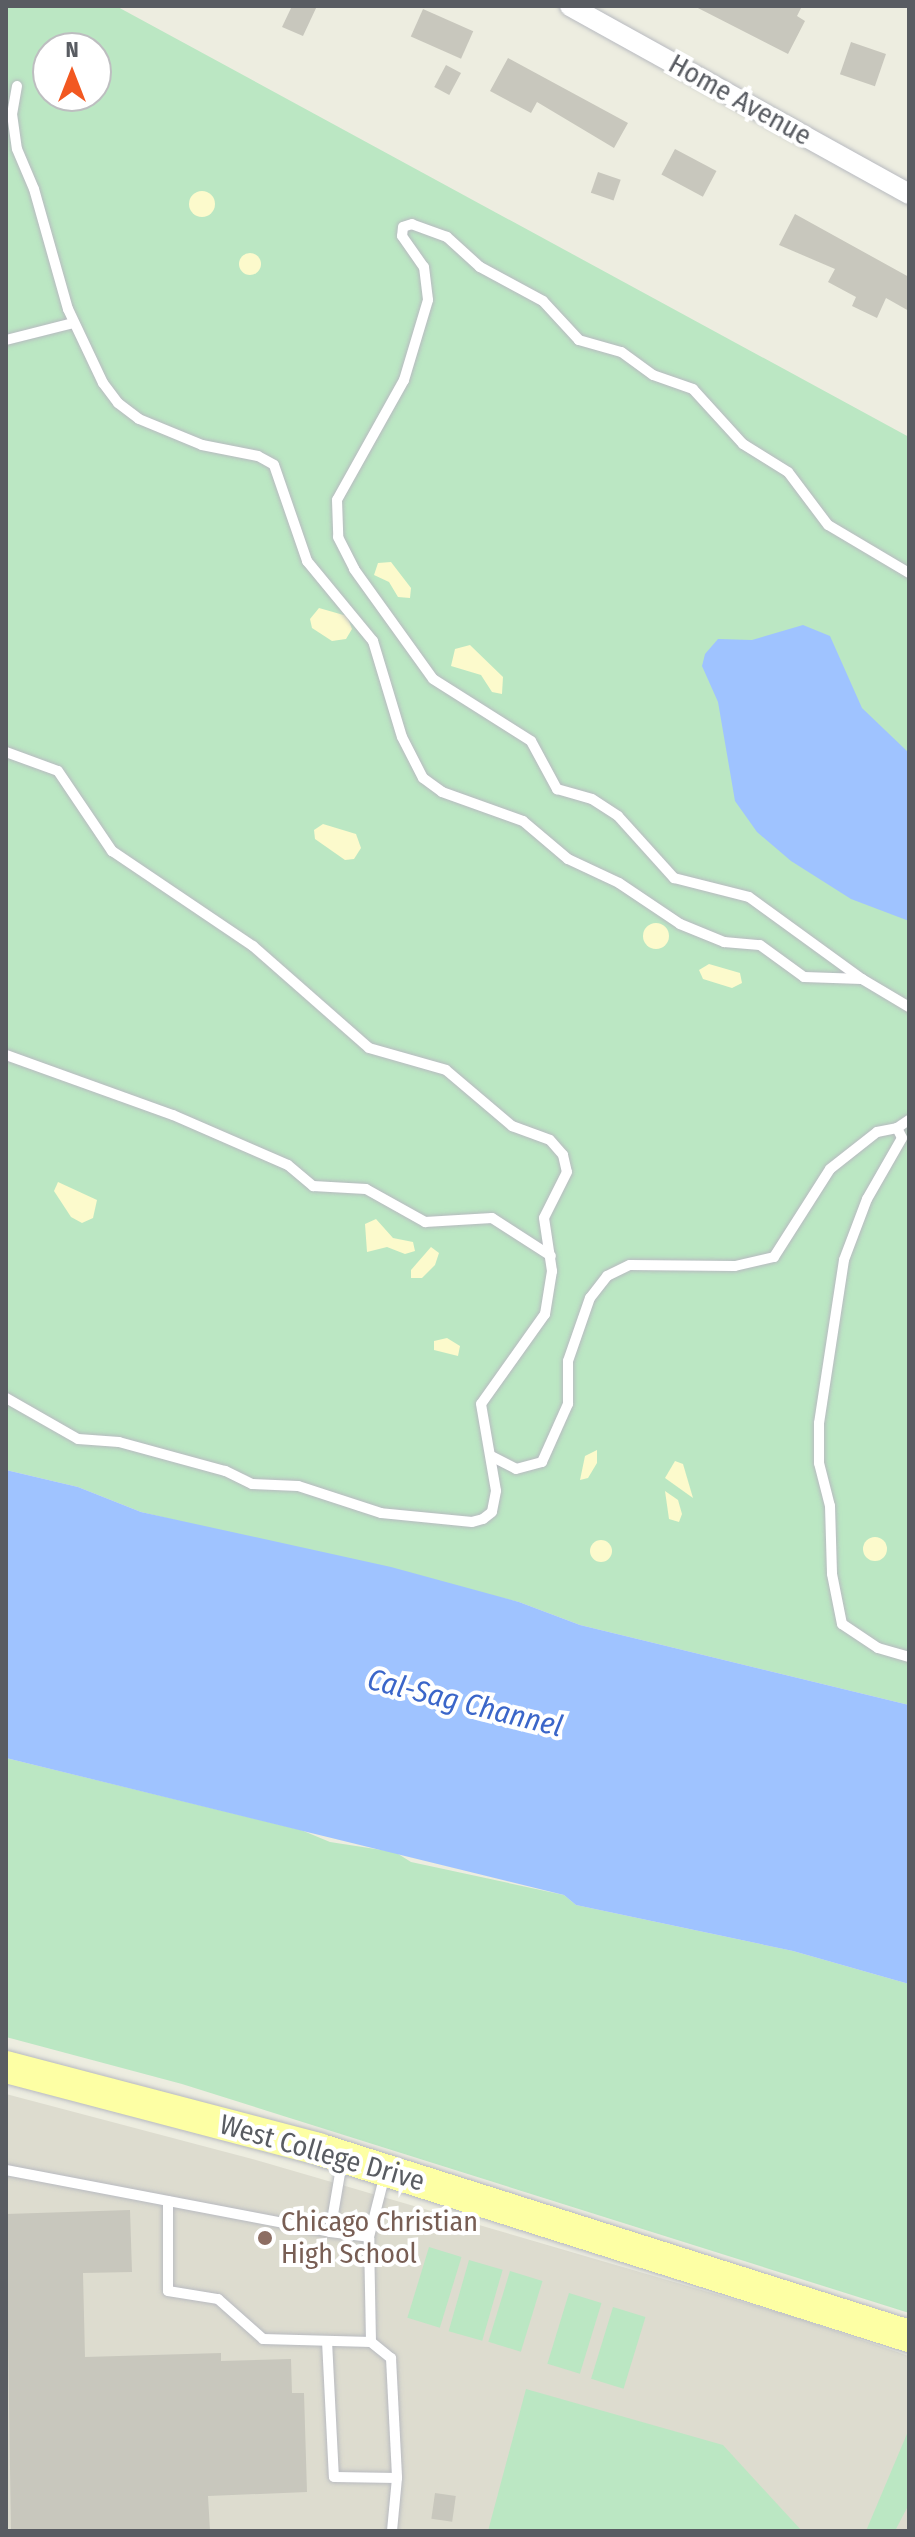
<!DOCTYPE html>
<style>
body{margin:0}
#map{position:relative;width:915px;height:2537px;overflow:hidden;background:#edede0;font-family:"Fira Sans Condensed",sans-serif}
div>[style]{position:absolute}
.education>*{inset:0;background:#dddccf}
.green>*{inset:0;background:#bbe7c3;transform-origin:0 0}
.sand>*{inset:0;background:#fcfacc}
.round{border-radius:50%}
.water>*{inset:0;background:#9fc3ff}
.building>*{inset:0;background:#c8c7bd;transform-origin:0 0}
.roads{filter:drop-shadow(0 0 2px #b8bac0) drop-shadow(0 0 2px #b8bac0)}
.service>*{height:10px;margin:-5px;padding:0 5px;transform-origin:5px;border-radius:5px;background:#fff}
.minor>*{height:20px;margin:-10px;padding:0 10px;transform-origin:10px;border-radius:10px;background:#fff}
.primary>*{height:32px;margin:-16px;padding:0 16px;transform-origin:16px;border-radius:16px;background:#fdffa4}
.dots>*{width:22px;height:22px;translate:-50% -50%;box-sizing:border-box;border:4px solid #fff;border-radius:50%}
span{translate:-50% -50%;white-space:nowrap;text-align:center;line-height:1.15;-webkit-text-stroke:8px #fff;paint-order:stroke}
.street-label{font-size:28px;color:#595c62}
.education-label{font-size:28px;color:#785e54}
.left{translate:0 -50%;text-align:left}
.water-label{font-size:30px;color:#3b66c9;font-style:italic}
.frame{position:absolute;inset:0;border:8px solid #595c62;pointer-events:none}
.north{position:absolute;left:32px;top:32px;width:80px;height:80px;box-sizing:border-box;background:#fff;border:2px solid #bdbec0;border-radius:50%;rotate:0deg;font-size:22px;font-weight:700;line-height:32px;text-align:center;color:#595c62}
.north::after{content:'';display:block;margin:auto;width:28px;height:36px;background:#f25821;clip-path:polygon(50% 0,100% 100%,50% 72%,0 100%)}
</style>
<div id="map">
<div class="education">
<div style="clip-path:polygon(6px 2094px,256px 2160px,794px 2317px,909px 2356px,909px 2531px,6px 2531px)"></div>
</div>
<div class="green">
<div style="clip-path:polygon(evenodd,6px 6px,116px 6px,909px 437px,909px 1705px,580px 1625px,519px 1602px,141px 1512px,78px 1487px,6px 1470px,6px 6px,48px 48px,96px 48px,96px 96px,48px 96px,48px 48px)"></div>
<div style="clip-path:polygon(6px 1758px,301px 1830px,330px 1842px,395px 1852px,411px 1862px,564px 1895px,576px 1905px,793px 1951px,909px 1984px,909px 2313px,182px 2084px,6px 2037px)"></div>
<div style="left:429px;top:2247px;width:34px;height:74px;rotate:17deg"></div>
<div style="left:469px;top:2260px;width:35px;height:74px;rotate:16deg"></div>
<div style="left:510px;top:2271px;width:34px;height:74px;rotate:17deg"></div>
<div style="left:569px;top:2293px;width:34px;height:74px;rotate:17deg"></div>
<div style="left:613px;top:2307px;width:34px;height:75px;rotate:17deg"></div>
<div style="clip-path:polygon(526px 2389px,723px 2445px,802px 2531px,488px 2531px)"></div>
<div style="clip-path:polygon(909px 2429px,909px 2504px,895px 2531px,866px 2531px)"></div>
</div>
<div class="sand">
<div class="round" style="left:189px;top:191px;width:26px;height:26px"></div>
<div class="round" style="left:239px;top:253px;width:22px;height:22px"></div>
<div style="clip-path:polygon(391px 562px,411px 588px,410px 598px,398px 597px,389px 582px,374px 575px,378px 563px)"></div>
<div style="clip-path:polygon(319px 608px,347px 616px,352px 629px,346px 639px,332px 641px,312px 628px,310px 619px)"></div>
<div style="clip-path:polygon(470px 645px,503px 677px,502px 694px,492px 692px,481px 675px,451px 666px,455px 649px)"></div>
<div style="clip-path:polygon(323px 824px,356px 834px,361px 848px,354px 859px,345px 860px,315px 839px,314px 830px)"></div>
<div class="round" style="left:643px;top:923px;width:26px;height:26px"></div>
<div style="clip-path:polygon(709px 964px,740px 973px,742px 983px,732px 988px,703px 979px,699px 970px)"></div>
<div style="clip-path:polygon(58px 1182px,97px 1200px,93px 1218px,82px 1223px,71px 1217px,54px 1191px)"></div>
<div style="clip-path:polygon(376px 1219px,393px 1238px,413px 1242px,415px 1251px,405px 1254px,387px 1247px,367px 1252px,365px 1224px)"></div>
<div style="clip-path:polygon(431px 1247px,439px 1253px,435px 1265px,422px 1278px,411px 1278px,411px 1270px)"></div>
<div style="clip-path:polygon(447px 1338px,460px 1346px,458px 1356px,434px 1350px,434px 1341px)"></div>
<div style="clip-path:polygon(597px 1450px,597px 1463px,588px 1478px,580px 1480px,585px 1456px)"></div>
<div style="clip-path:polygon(675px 1461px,683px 1464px,693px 1498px,665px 1478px)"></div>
<div style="clip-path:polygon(665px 1491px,678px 1500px,682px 1514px,679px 1522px,669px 1519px)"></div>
<div class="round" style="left:863px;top:1537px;width:24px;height:24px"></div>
<div class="round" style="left:590px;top:1540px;width:22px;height:22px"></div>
</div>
<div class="water">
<div style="clip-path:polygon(803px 625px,830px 636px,862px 708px,909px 753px,909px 921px,851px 899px,791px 861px,757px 832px,735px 801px,718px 702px,702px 666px,705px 654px,718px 639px,752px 640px)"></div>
<div style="clip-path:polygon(6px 1470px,78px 1487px,141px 1512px,391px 1567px,519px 1602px,580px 1625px,909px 1705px,909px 1984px,793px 1951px,576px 1905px,564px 1895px,6px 1758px)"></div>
</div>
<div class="building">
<div style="clip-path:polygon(292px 6px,317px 6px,303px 36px,282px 27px)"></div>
<div style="clip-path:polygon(694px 6px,802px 6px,797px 16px,805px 21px,788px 54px)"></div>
<div style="left:423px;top:9px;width:55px;height:30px;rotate:24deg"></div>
<div style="left:851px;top:42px;width:37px;height:34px;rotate:19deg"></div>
<div style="clip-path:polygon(508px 58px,628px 123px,614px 148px,537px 102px,531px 113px,490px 91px)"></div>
<div style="left:446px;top:65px;width:17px;height:25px;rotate:28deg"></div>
<div style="left:675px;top:149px;width:47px;height:29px;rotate:28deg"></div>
<div style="left:598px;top:172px;width:24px;height:22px;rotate:19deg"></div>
<div style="clip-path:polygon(795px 214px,909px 277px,909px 311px,886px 298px,877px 318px,852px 306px,856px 297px,828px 282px,835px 269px,779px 245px)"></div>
<div style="clip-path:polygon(130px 2210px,132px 2272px,83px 2273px,85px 2357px,221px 2353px,221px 2361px,291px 2359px,292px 2393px,304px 2393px,307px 2492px,208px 2496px,210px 2531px,11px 2531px,6px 2214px)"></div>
<div style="left:435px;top:2493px;width:21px;height:26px;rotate:8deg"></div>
</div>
<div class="roads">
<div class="service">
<div style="left:17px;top:86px;width:28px;rotate:100deg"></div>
<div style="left:12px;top:114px;width:35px;rotate:82deg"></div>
<div style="left:17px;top:149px;width:43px;rotate:67deg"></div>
<div style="left:34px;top:189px;width:125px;rotate:74.2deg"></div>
<div style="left:68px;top:309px;width:82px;rotate:64.7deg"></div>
<div style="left:103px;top:383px;width:25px;rotate:53deg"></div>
<div style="left:118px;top:403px;width:26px;rotate:37deg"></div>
<div style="left:139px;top:419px;width:68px;rotate:22.4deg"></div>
<div style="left:202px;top:445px;width:57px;rotate:11.1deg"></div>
<div style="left:258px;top:456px;width:18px;rotate:29deg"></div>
<div style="left:274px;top:465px;width:102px;rotate:71deg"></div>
<div style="left:307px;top:561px;width:104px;rotate:50.5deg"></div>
<div style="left:373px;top:641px;width:100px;rotate:73.2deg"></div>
<div style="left:402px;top:737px;width:46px;rotate:62.9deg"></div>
<div style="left:423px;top:778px;width:24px;rotate:36deg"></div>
<div style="left:442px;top:792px;width:86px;rotate:19.7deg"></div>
<div style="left:523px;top:821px;width:59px;rotate:40.2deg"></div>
<div style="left:568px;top:859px;width:56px;rotate:25.2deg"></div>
<div style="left:619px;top:883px;width:73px;rotate:33.9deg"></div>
<div style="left:680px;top:924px;width:48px;rotate:22.2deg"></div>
<div style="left:724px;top:942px;width:36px;rotate:5deg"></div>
<div style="left:760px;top:945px;width:54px;rotate:36deg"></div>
<div style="left:804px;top:977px;width:58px;rotate:2deg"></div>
<div style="left:6px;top:340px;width:69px;rotate:-14.2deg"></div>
<div style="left:909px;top:573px;width:94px;rotate:-149.3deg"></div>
<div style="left:828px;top:525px;width:66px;rotate:-127deg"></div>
<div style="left:788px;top:472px;width:53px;rotate:-148.1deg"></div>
<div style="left:743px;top:444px;width:74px;rotate:-132.3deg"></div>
<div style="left:693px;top:389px;width:42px;rotate:-160.7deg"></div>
<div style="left:653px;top:375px;width:39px;rotate:-144deg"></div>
<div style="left:621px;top:352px;width:44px;rotate:-164.1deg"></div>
<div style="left:579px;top:340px;width:53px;rotate:-132.7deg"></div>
<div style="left:543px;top:301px;width:72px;rotate:-151.6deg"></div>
<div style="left:480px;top:267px;width:45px;rotate:-137.7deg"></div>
<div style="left:447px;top:237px;width:37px;rotate:-160deg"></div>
<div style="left:412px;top:224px;width:9px;rotate:162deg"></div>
<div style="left:403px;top:227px;width:9px;rotate:96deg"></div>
<div style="left:402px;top:236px;width:38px;rotate:55deg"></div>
<div style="left:424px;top:267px;width:33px;rotate:83deg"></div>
<div style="left:428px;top:300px;width:84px;rotate:106.7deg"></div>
<div style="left:404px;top:380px;width:137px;rotate:119.2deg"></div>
<div style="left:337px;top:500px;width:37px;rotate:88deg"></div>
<div style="left:338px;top:537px;width:36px;rotate:63deg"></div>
<div style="left:354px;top:569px;width:135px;rotate:54.3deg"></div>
<div style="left:433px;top:679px;width:116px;rotate:32.3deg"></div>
<div style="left:531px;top:741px;width:55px;rotate:61.6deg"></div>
<div style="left:557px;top:789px;width:36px;rotate:16deg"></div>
<div style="left:592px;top:799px;width:31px;rotate:33deg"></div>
<div style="left:618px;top:816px;width:84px;rotate:47.9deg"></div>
<div style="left:674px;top:878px;width:77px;rotate:14.2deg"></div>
<div style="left:749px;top:897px;width:140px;rotate:36deg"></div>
<div style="left:862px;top:979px;width:55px;rotate:30.8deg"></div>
<div style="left:6px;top:752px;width:55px;rotate:20.1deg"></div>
<div style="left:58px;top:771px;width:97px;rotate:56deg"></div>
<div style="left:112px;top:851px;width:170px;rotate:34deg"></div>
<div style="left:253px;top:946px;width:154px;rotate:41.3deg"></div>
<div style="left:369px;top:1048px;width:80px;rotate:15.9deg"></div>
<div style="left:446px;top:1070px;width:87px;rotate:40.3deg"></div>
<div style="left:512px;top:1126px;width:40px;rotate:20.2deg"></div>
<div style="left:550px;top:1140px;width:20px;rotate:49deg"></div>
<div style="left:563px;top:1155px;width:17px;rotate:77deg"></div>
<div style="left:567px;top:1172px;width:51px;rotate:116.6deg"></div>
<div style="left:544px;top:1218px;width:54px;rotate:81.4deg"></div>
<div style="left:552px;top:1271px;width:44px;rotate:99.2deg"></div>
<div style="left:545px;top:1314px;width:110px;rotate:125.4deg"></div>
<div style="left:481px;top:1404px;width:88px;rotate:80.2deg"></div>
<div style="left:496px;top:1491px;width:21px;rotate:101deg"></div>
<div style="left:492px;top:1512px;width:11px;rotate:142deg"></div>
<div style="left:483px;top:1519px;width:11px;rotate:165deg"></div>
<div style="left:472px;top:1522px;width:91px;rotate:-174.4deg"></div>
<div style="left:381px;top:1513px;width:87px;rotate:-162deg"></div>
<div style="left:298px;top:1486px;width:46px;rotate:-177.5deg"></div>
<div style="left:252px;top:1484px;width:30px;rotate:-154deg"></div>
<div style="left:225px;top:1471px;width:110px;rotate:-164.7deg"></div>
<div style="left:119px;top:1442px;width:41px;rotate:-175.8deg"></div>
<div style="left:78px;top:1439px;width:83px;rotate:-150.3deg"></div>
<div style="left:6px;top:1055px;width:177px;rotate:19.8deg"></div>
<div style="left:173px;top:1115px;width:125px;rotate:23.5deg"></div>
<div style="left:288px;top:1165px;width:33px;rotate:40deg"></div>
<div style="left:313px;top:1186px;width:53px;rotate:3.2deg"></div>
<div style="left:366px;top:1189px;width:68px;rotate:29.2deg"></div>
<div style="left:425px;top:1222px;width:67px;rotate:-3.4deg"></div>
<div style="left:492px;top:1218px;width:70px;rotate:32.8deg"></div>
<div style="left:897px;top:1128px;width:14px;rotate:-34deg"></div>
<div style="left:491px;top:1456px;width:28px;rotate:27deg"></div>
<div style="left:516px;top:1469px;width:27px;rotate:-15deg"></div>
<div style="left:542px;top:1462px;width:64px;rotate:-65.9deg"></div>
<div style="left:568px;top:1404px;width:43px;rotate:-90deg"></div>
<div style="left:568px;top:1361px;width:67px;rotate:-70.8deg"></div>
<div style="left:590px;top:1298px;width:28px;rotate:-52deg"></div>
<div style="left:607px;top:1276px;width:25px;rotate:-26deg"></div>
<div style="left:630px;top:1265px;width:105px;rotate:0.5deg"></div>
<div style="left:735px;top:1266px;width:40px;rotate:-13deg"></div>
<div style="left:774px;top:1257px;width:104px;rotate:-57.5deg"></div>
<div style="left:830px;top:1169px;width:60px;rotate:-38.2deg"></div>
<div style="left:877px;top:1132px;width:20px;rotate:-11deg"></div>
<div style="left:897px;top:1128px;width:11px;rotate:63deg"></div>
<div style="left:902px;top:1138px;width:70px;rotate:119.8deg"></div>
<div style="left:867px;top:1199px;width:65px;rotate:110.7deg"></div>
<div style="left:844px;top:1260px;width:165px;rotate:98.7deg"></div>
<div style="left:819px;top:1423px;width:40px;rotate:90deg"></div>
<div style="left:819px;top:1463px;width:44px;rotate:75.7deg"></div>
<div style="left:830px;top:1506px;width:68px;rotate:88.3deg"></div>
<div style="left:832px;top:1574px;width:51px;rotate:78.7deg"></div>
<div style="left:842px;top:1624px;width:43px;rotate:33.7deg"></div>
<div style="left:878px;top:1648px;width:32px;rotate:16deg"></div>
<div style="left:6px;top:2170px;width:330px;rotate:10.8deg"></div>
<div style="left:330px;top:2232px;width:71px;rotate:-80.3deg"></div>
<div style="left:168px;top:2201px;width:90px;rotate:90deg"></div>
<div style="left:168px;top:2291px;width:51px;rotate:9.1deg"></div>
<div style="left:218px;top:2299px;width:60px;rotate:41.6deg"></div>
<div style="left:263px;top:2339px;width:108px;rotate:1.6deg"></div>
<div style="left:371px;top:2342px;width:26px;rotate:39deg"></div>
<div style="left:391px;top:2358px;width:120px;rotate:87.1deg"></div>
<div style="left:330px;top:2232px;width:39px;rotate:7deg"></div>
<div style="left:327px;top:2341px;width:136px;rotate:87.1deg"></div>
<div style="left:334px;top:2477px;width:63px;rotate:0.9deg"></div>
<div style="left:397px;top:2478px;width:53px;rotate:95.4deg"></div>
<div style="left:371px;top:2342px;width:105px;rotate:-91.1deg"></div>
<div style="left:369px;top:2237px;width:65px;rotate:-75.7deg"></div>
</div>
<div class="minor">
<div style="left:570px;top:6px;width:388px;rotate:29deg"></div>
</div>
<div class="primary">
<div style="left:6px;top:2067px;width:323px;rotate:14.7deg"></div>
<div style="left:318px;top:2149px;width:620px;rotate:17.56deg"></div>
</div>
</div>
<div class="dots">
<div style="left:265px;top:2238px;background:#8d6e63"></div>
</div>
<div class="street-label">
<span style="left:740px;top:100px;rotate:29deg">Home Avenue</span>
<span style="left:322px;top:2153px;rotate:16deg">West College Drive</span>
</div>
<div class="education-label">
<span class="left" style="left:281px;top:2238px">Chicago Christian<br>High School</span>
</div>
<div class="water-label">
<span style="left:465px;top:1703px;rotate:14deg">Cal-Sag Channel</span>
</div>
<div class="frame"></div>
<div class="north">N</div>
</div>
